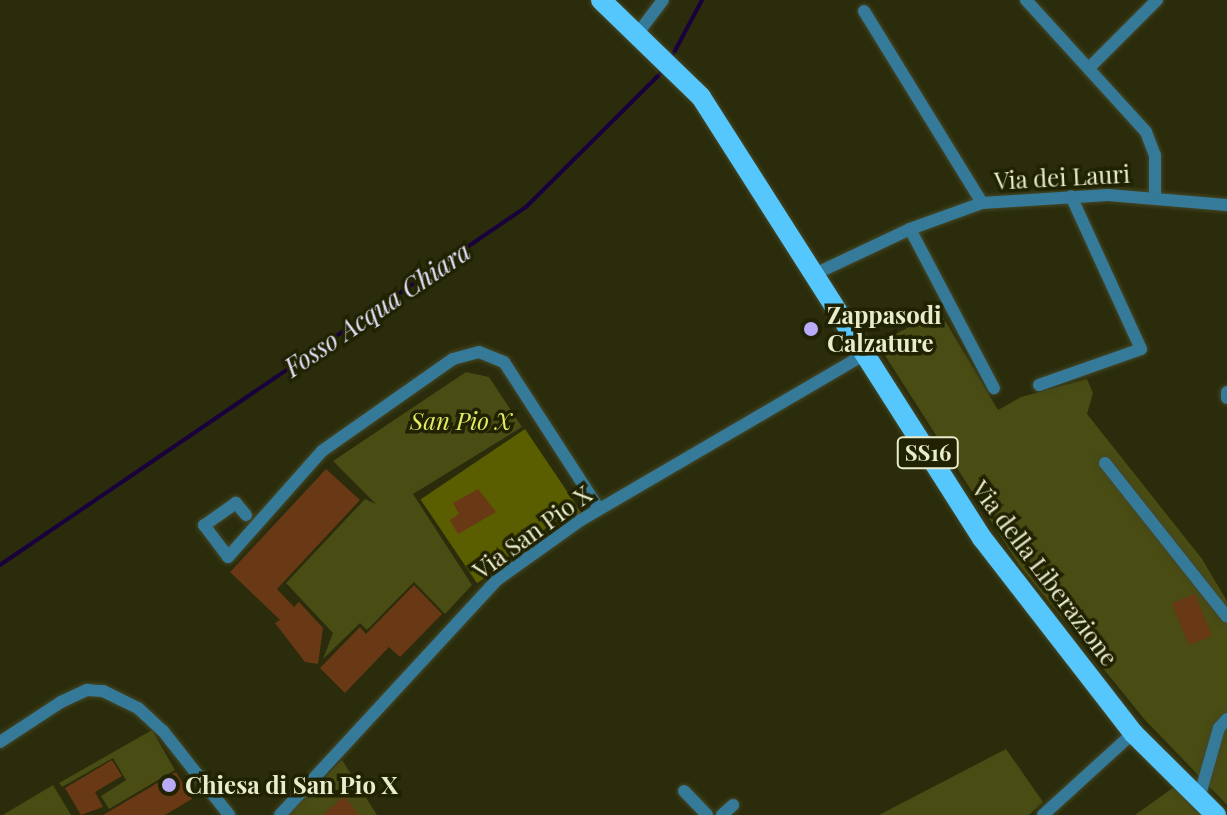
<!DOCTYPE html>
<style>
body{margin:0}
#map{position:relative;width:1227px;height:815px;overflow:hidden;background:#2a2c0b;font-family:"Playfair Display",serif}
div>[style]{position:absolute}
.green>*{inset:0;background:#494c13}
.forest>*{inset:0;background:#5a5e00;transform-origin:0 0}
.stream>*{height:4px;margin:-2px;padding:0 2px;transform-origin:2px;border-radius:2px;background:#18013c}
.building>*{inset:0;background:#693815;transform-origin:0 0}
.roads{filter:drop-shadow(0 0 2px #454726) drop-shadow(0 0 2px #454726)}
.minor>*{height:12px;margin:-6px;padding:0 6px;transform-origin:6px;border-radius:6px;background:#367a9a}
.primary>*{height:20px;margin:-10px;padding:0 10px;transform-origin:10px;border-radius:10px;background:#55c7fd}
.dots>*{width:22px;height:22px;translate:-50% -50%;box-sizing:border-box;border:4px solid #202202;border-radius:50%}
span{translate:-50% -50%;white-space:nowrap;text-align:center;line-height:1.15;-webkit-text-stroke:7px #202202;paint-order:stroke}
.shield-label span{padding:2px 6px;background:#202202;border:2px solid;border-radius:6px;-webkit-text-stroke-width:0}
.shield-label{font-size:22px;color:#e9eccd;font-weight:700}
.street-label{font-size:24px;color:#e9eccd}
.poi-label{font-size:24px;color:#e9eccd;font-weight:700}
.left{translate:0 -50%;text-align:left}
.park-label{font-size:24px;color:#e3eb63;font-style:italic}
.water-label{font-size:26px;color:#e4e0f8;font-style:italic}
</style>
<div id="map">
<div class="green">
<div style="clip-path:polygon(940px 312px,998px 410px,1021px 397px,1087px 379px,1093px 393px,1087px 414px,1202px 559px,1227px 601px,1227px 805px,1145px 720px,1019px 565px,877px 343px)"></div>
<div style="clip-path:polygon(466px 372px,489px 377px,522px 427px,413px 494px,472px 585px,445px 614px,414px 582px,367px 630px,360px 623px,323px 659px,333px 633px,286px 583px,365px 499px,376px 504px,333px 461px)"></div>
<div style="clip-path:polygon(152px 730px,175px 770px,109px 809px,101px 796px,126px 780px,113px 758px,62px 787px,59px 783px)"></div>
<div style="clip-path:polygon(1006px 749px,1043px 802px,1029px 815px,879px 815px)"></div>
<div style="clip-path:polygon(342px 760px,377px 815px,286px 815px)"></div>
<div style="clip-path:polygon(53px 785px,71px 815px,3px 815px,11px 810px)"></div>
<div style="clip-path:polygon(1177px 785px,1205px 815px,1135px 815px)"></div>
</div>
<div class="forest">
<div style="left:525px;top:429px;width:101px;height:126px;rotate:56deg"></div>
</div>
<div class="stream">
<div style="left:670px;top:60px;width:68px;rotate:-61.9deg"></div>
<div style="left:0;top:565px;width:636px;rotate:-34.24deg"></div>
<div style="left:526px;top:207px;width:193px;rotate:-44.8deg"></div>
</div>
<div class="building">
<div style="clip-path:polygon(326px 469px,360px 500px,277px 589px,294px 607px,299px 602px,323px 628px,318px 664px,305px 662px,275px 623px,280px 620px,230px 572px)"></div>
<div style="clip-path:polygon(478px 489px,496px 512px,458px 534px,450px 520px,459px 514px,453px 503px)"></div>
<div style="clip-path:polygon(414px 585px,442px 614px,400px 657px,389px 647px,345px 693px,320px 668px,360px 627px,366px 634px)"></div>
<div style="left:1195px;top:594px;width:45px;height:25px;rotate:68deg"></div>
<div style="clip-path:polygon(112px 760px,122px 776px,95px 792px,103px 807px,81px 815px,65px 788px)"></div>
<div style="clip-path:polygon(176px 772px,192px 799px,165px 815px,103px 815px)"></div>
<div style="clip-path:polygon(344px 796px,359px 815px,323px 815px)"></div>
</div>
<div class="roads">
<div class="minor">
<div style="left:1026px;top:0;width:178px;rotate:47.7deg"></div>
<div style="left:1146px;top:132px;width:25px;rotate:69deg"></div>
<div style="left:1155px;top:155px;width:40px;rotate:90deg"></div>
<div style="left:864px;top:11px;width:225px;rotate:58.4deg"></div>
<div style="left:638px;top:33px;width:41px;rotate:-52.9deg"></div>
<div style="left:1090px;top:67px;width:95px;rotate:-45deg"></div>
<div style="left:910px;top:229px;width:180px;rotate:62.2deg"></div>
<div style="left:817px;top:273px;width:103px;rotate:-25.3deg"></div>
<div style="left:910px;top:229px;width:77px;rotate:-19.9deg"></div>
<div style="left:982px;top:203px;width:126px;rotate:-3.6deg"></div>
<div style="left:1108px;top:195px;width:119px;rotate:4.8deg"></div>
<div style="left:1039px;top:385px;width:108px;rotate:-19.4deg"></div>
<div style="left:1141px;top:349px;width:168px;rotate:-114.6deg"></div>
<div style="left:1227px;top:392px;width:6px;rotate:90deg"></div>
<div style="left:1105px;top:463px;width:196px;rotate:51.6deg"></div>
<div style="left:246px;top:515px;width:16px;rotate:-130deg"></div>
<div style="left:236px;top:503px;width:39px;rotate:145deg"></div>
<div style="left:204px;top:525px;width:40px;rotate:53deg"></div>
<div style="left:228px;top:557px;width:142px;rotate:-48.4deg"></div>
<div style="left:322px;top:451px;width:160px;rotate:-35.1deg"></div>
<div style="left:453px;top:359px;width:27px;rotate:-15deg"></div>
<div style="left:479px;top:352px;width:27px;rotate:22deg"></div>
<div style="left:504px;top:362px;width:175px;rotate:57.1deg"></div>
<div style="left:0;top:742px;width:73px;rotate:-33.3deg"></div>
<div style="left:61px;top:702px;width:29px;rotate:-25deg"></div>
<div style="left:87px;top:690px;width:16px;rotate:4deg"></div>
<div style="left:103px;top:691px;width:39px;rotate:26deg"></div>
<div style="left:138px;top:708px;width:34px;rotate:43deg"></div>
<div style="left:163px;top:731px;width:107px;rotate:51.8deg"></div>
<div style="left:684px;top:791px;width:33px;rotate:46deg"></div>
<div style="left:1199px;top:798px;width:73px;rotate:-74.1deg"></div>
<div style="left:1219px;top:728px;width:12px;rotate:-48deg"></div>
<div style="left:280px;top:815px;width:320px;rotate:-47.3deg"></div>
<div style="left:497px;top:580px;width:103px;rotate:-35.5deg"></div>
<div style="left:581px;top:520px;width:329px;rotate:-30.3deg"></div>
<div style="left:722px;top:815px;width:15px;rotate:-42deg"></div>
<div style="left:1043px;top:815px;width:122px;rotate:-42.3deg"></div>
</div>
<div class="primary">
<div style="left:601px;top:0;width:139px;rotate:44.1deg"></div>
<div style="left:701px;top:97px;width:523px;rotate:57.5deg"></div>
<div style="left:982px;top:538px;width:247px;rotate:52.2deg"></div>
<div style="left:1133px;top:733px;width:117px;rotate:44.7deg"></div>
</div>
</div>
<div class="dots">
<div style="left:811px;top:329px;background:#b9abf7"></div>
<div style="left:169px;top:785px;background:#b9abf7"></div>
</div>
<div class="shield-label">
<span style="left:928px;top:453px">SS16</span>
</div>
<div class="street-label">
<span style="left:1062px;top:177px;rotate:-3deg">Via dei Lauri</span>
<span style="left:532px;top:532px;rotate:-36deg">Via San Pio X</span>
<span style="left:1045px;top:573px;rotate:53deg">Via della Liberazione</span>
</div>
<div class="poi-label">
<span class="left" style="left:827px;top:329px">Zappasodi<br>Calzature</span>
<span class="left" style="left:185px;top:785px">Chiesa di San Pio X</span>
</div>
<div class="park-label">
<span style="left:461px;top:421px">San Pio X</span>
</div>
<div class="water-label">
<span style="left:377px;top:309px;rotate:-34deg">Fosso Acqua Chiara</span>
</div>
</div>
